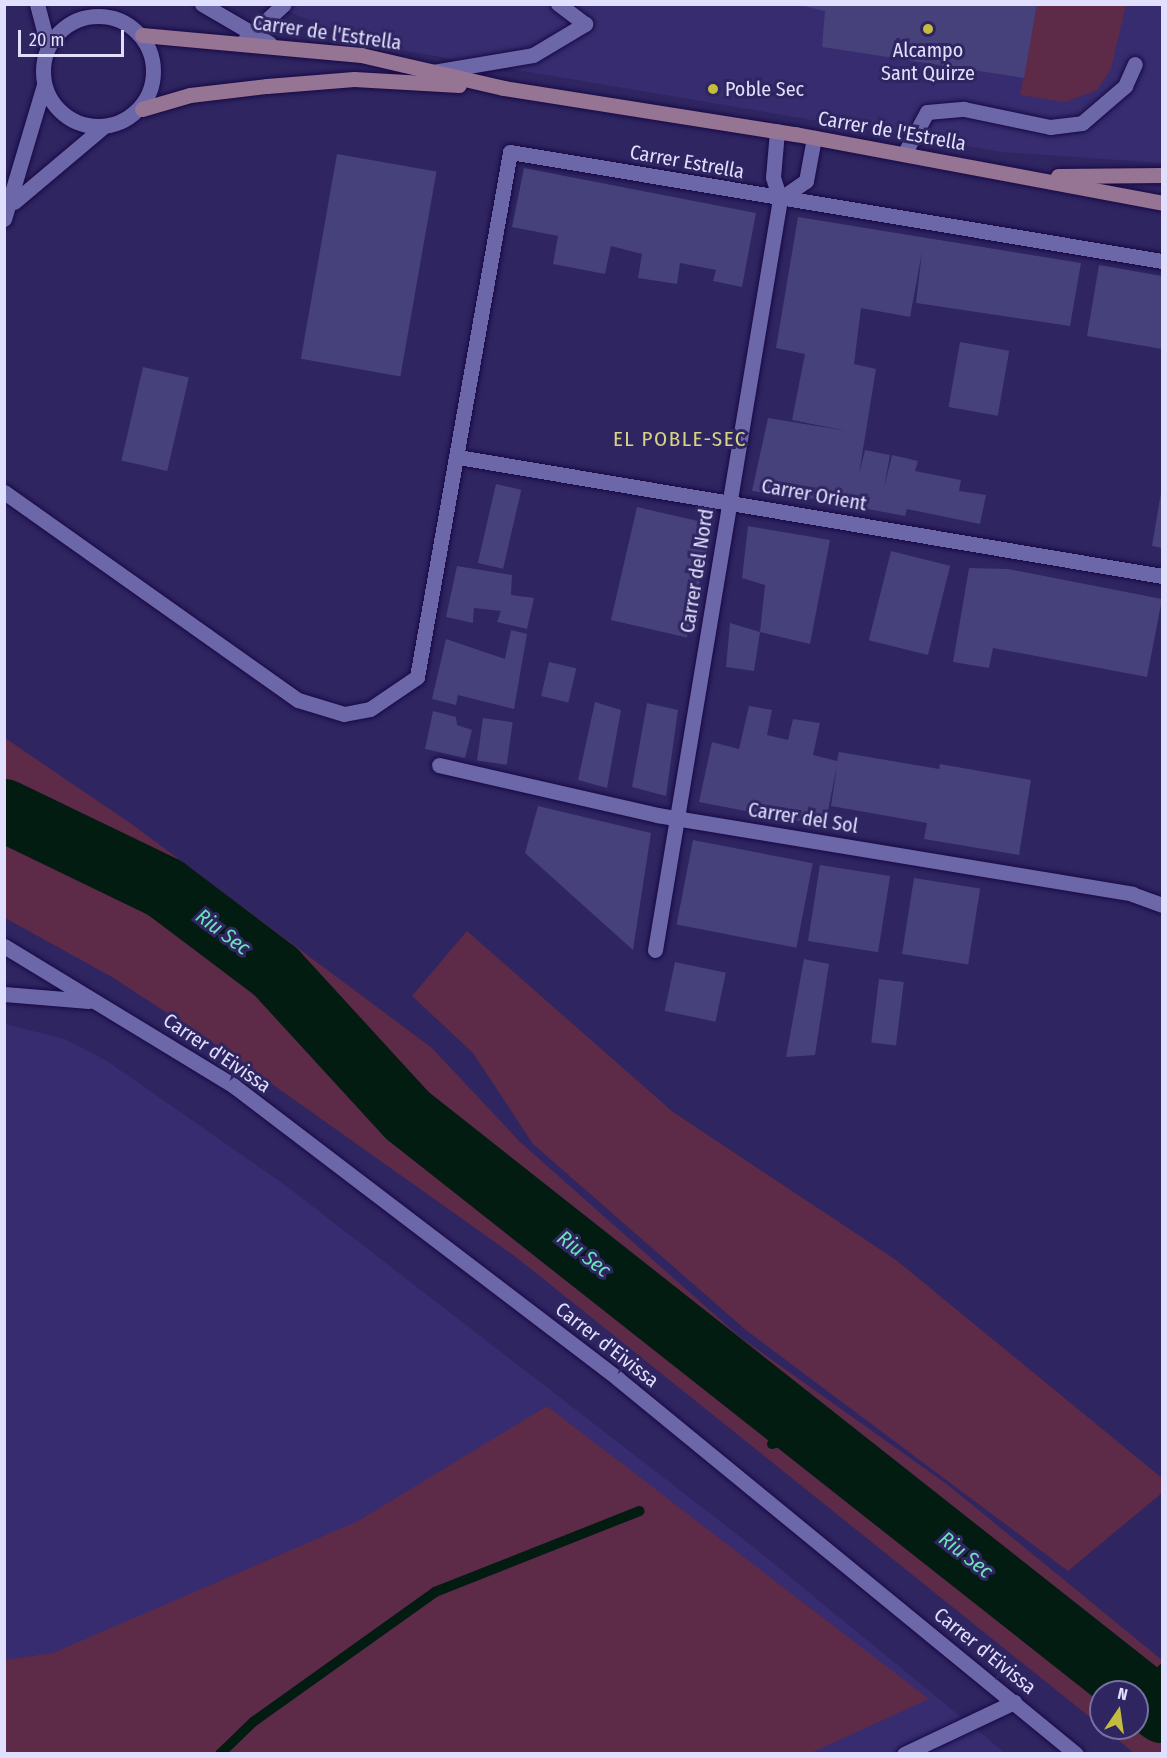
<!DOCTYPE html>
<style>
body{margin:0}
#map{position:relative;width:1167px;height:1758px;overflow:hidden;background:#2e2561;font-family:"Fira Sans Condensed",sans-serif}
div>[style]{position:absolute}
.built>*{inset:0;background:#362c6f}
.green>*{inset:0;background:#5d2a48}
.stream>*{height:10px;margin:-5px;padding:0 5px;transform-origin:5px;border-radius:5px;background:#021c12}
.river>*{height:63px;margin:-31.5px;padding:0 31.5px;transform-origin:31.5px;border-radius:31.5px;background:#021c12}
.building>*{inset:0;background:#46407b;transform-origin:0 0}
.roads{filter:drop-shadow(0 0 2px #180944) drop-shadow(0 0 2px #180944)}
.lane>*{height:15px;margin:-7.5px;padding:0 7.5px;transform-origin:7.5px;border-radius:7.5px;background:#6c67a9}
.street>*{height:15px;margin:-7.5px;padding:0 7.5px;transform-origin:7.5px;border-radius:7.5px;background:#6c67a9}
.street>.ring{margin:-7.5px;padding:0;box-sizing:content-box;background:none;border:15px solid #6c67a9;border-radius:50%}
.secondary>*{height:15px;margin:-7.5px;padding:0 7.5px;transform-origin:7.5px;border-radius:7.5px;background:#967494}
.dots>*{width:16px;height:16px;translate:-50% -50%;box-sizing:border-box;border:3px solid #2e2561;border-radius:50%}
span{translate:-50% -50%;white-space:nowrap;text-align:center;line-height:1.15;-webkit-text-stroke:6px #2e2561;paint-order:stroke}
.street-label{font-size:20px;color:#e0e0fe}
.poi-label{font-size:20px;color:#e0e0fe}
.left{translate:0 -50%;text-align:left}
.neighbourhood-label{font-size:21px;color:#d8d485;letter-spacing:1.5px}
.water-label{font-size:21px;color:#6ce3b6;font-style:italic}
.frame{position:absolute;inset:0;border:6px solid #e0e0fe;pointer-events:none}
.north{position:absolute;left:1089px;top:1680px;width:60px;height:60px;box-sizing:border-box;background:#2e2561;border:2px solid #7570a0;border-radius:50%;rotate:13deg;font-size:16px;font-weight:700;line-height:24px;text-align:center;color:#e0e0fe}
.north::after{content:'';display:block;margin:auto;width:21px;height:27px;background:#c4bc3e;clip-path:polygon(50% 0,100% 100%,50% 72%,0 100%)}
.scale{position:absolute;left:18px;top:30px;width:106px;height:27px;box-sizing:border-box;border:3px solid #e0e0fe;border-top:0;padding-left:8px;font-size:18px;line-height:21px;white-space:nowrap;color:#e0e0fe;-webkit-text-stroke:4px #2e2561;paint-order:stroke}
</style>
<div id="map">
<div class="built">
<div style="clip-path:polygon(271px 5px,1162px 5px,1162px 163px,1001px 152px,376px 46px)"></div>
<div style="clip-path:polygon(5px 1024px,65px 1039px,107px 1061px,285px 1185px,756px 1549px,1005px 1753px,5px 1754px)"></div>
</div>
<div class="green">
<div style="clip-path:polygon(1037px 5px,1126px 5px,1111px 69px,1097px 90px,1065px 102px,1020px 95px)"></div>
<div style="clip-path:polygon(5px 738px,133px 825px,432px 1048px,520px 1142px,740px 1337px,948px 1485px,1162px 1660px,1162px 1753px,1134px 1753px,1103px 1728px,1137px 1728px,1137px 1692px,1101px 1692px,1101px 1726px,516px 1257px,224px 1050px,112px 977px,5px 918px)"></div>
<div style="clip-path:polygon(467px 931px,673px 1112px,896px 1260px,1162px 1478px,1162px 1493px,1068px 1571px,747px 1331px,533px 1144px,473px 1053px,412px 996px)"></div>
<div style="clip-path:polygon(547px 1406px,929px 1699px,811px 1753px,5px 1753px,5px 1660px,53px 1653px,358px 1521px)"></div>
</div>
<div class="stream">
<div style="left:772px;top:1444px;width:38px;rotate:-20deg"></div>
<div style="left:1140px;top:1693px;width:33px;rotate:-47deg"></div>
<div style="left:220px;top:1754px;width:46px;rotate:-44.1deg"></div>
<div style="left:253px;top:1722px;width:224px;rotate:-35.5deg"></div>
<div style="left:435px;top:1592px;width:220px;rotate:-21.6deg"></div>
</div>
<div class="river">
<div style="left:4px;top:810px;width:179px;rotate:25.8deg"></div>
<div style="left:165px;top:888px;width:138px;rotate:37deg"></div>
<div style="left:275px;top:971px;width:195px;rotate:47.5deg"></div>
<div style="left:407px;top:1115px;width:962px;rotate:38.29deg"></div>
</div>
<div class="building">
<div style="clip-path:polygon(795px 4px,1037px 4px,1024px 78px,822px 47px,825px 11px)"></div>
<div style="left:337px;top:154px;width:101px;height:208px;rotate:10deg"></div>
<div style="clip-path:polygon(524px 168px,756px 213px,742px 287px,713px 281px,716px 270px,680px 263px,677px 284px,638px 278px,642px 254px,611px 246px,605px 274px,553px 264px,558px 236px,512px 227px)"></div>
<div style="clip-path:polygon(798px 217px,1081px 263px,1070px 326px,916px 303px,922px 252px,910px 317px,861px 308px,854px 364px,876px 369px,859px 474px,865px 450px,890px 455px,884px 488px,892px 455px,918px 461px,915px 471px,961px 480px,959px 491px,986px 495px,980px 524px,907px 509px,905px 516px,803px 497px,804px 487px,802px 498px,752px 491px,768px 418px,847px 431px,792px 420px,805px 354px,776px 348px)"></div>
<div style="clip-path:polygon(1099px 265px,1162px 276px,1162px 349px,1087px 336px)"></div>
<div style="left:960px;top:342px;width:50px;height:66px;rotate:10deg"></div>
<div style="left:143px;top:367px;width:47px;height:96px;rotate:13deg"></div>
<div style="left:496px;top:484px;width:26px;height:81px;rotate:13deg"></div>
<div style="clip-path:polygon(1161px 493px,1162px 493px,1162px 548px,1152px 546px)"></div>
<div style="left:637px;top:507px;width:78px;height:116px;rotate:13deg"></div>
<div style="clip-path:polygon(748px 526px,830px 540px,810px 644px,760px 632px,765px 585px,742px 578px)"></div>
<div style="left:891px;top:551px;width:61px;height:92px;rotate:14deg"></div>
<div style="clip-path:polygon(457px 566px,512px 575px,511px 595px,534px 598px,527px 629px,497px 622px,501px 611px,474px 608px,473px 623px,446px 617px)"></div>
<div style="clip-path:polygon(969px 568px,1008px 569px,1162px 599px,1147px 677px,993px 648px,989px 668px,953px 662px)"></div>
<div style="clip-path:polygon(730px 623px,760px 632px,754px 671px,726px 667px)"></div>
<div style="clip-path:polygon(511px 630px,527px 634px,514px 709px,458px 695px,456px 705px,432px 699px,446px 639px,505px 659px)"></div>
<div style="left:549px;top:662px;width:28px;height:35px;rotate:13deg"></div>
<div style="clip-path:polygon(595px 702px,621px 710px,607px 788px,578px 780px)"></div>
<div style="clip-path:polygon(647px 703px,678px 710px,666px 796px,632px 787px)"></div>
<div style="clip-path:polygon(749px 706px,772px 710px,767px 735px,788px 740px,793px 719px,820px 723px,813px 755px,837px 761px,839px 752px,939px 769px,940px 764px,1031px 780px,1019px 855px,924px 839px,927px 823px,831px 806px,837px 765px,825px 826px,699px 802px,712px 742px,739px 749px)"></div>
<div style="clip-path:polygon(433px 711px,456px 717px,457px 725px,472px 730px,465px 758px,425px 749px)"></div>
<div style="left:483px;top:718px;width:30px;height:43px;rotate:8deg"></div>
<div style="clip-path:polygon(538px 806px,651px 833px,633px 950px,525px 853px)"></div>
<div style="left:693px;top:840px;width:122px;height:86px;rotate:11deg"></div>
<div style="left:820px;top:865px;width:71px;height:77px;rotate:9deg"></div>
<div style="left:914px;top:878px;width:67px;height:77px;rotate:9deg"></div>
<div style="clip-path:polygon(804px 959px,829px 964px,815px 1055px,786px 1057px)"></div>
<div style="left:675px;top:962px;width:52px;height:50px;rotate:12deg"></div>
<div style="left:879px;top:979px;width:25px;height:64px;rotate:7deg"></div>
</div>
<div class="roads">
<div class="lane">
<div style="left:244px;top:41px;width:54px;rotate:-42.8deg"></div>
<div style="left:433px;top:72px;width:101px;rotate:-9.6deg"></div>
<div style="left:533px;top:55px;width:61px;rotate:-30.8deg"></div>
<div style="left:585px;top:24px;width:34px;rotate:-143deg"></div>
<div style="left:904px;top:154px;width:48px;rotate:-61.3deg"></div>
<div style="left:927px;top:112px;width:37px;rotate:-5deg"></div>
<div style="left:964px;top:109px;width:88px;rotate:11.8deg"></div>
<div style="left:1050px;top:127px;width:32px;rotate:-7deg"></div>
<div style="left:1082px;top:123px;width:57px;rotate:-40.7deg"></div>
<div style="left:1125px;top:86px;width:24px;rotate:-66deg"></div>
</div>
<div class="street">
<div style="left:37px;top:4px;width:43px;rotate:75.3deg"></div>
<div style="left:202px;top:4px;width:78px;rotate:30.2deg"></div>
<div class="ring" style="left:43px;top:16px;width:95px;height:95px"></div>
<div style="left:780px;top:199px;width:32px;rotate:-35deg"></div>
<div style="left:806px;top:181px;width:44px;rotate:-79.5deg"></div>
<div style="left:14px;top:202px;width:116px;rotate:-40.1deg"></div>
<div style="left:4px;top:219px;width:140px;rotate:-73.4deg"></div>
<div style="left:458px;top:457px;width:714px;rotate:9.59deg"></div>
<div style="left:4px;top:492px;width:360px;rotate:35.3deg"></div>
<div style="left:298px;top:700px;width:48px;rotate:16.9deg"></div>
<div style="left:344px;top:714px;width:26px;rotate:-11deg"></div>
<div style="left:370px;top:709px;width:57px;rotate:-34.2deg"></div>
<div style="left:417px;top:677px;width:533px;rotate:-79.95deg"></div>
<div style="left:510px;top:152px;width:661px;rotate:9.49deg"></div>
<div style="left:439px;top:765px;width:224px;rotate:12.9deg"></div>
<div style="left:657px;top:815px;width:482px;rotate:9.4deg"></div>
<div style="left:1132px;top:894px;width:32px;rotate:20deg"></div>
<div style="left:4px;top:946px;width:269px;rotate:31.3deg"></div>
<div style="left:234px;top:1086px;width:482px;rotate:37.3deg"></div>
<div style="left:617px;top:1378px;width:593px;rotate:39.32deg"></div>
<div style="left:655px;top:950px;width:761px;rotate:-80.55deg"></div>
<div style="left:780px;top:199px;width:23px;rotate:-108deg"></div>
<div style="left:773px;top:177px;width:46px;rotate:-85deg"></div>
<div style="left:4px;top:994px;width:85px;rotate:4.7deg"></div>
<div style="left:904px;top:1754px;width:122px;rotate:-25.3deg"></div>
</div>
<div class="secondary">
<div style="left:142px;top:35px;width:220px;rotate:5.2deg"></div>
<div style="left:361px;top:55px;width:147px;rotate:13deg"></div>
<div style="left:504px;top:88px;width:295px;rotate:9deg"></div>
<div style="left:795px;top:134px;width:373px;rotate:10.6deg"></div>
<div style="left:142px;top:109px;width:50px;rotate:-16.3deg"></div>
<div style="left:190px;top:95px;width:78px;rotate:-6.7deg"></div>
<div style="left:267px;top:86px;width:87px;rotate:-4.6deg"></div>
<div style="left:354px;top:79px;width:105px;rotate:3.3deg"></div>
<div style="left:1058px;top:176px;width:104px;rotate:-0.6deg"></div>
</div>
</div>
<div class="dots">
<div style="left:928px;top:29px;background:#c4bc3e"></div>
<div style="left:713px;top:89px;background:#c4bc3e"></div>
</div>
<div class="street-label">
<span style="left:327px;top:33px;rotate:8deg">Carrer de l'Estrella</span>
<span style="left:892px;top:131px;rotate:10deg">Carrer de l'Estrella</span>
<span style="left:687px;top:162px;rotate:10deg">Carrer Estrella</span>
<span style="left:814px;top:495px;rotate:10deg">Carrer Orient</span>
<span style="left:697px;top:571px;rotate:-81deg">Carrer del Nord</span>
<span style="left:803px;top:818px;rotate:9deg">Carrer del Sol</span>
<span style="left:217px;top:1053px;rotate:34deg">Carrer d'Eivissa</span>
<span style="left:607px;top:1345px;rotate:38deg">Carrer d'Eivissa</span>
<span style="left:985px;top:1651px;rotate:39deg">Carrer d'Eivissa</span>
</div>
<div class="poi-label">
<span style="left:928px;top:62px">Alcampo<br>Sant Quirze</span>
<span class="left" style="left:725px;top:89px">Poble Sec</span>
</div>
<div class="neighbourhood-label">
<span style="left:680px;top:439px">EL POBLE-SEC</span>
</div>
<div class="water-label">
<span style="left:223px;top:932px;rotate:37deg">Riu Sec</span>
<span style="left:584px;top:1254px;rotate:38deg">Riu Sec</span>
<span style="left:966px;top:1555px;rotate:38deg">Riu Sec</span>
</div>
<div class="frame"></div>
<div class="north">N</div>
<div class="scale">20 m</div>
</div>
